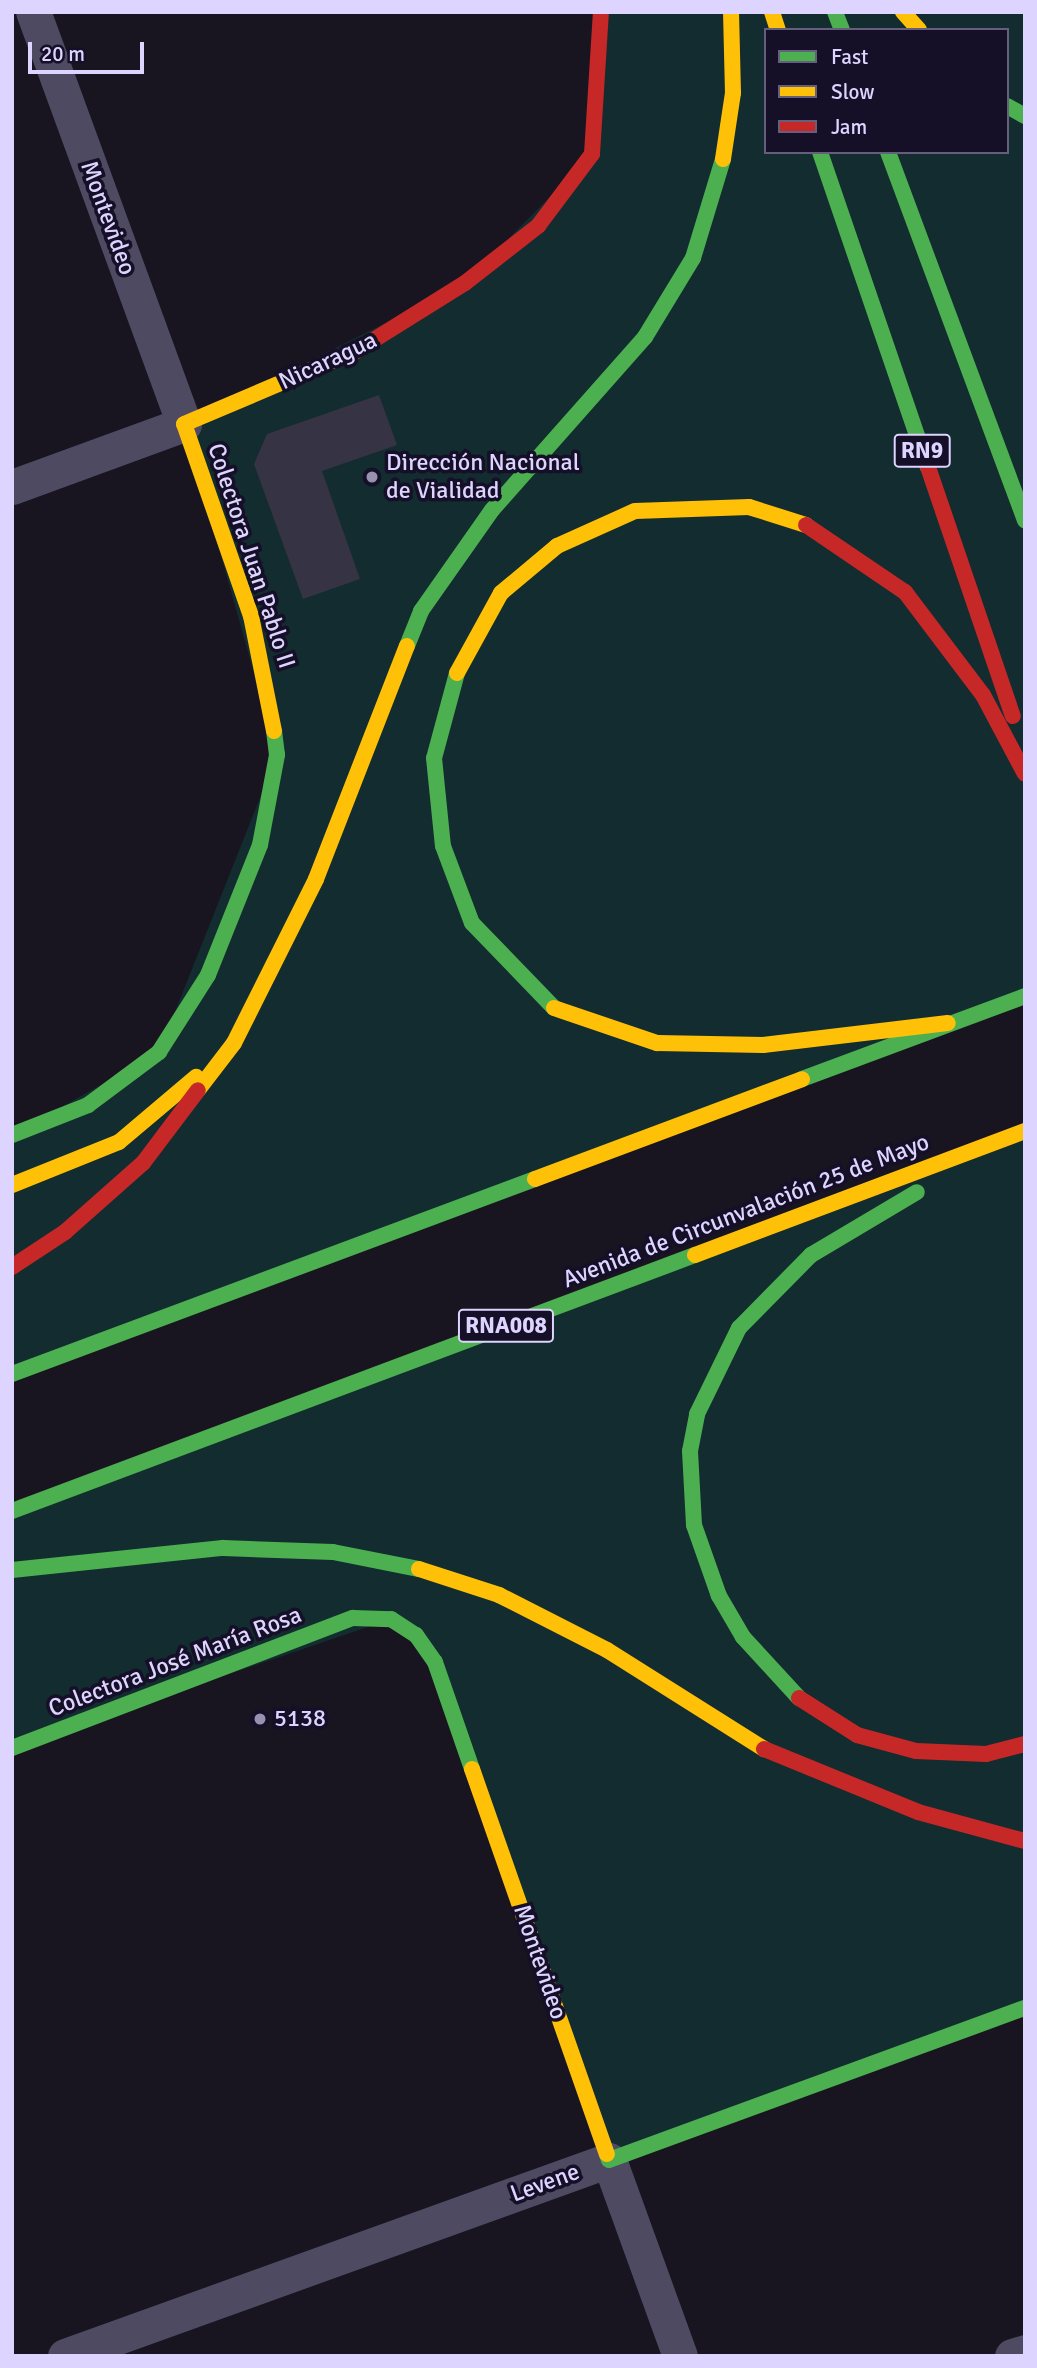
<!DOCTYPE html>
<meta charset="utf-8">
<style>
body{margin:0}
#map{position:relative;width:1037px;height:2368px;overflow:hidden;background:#181521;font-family:Signika,sans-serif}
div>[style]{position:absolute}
.green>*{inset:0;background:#132c2f}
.building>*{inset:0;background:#363344}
.street>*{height:35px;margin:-17.5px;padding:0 17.5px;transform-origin:17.5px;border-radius:17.5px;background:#4d4a62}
.fast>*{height:16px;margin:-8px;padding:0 8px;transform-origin:8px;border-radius:8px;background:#4caf50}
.slow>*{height:16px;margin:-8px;padding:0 8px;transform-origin:8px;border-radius:8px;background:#ffc107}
.jam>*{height:16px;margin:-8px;padding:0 8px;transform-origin:8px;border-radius:8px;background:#c62828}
.dots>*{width:19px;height:19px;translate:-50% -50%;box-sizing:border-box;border:4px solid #150f27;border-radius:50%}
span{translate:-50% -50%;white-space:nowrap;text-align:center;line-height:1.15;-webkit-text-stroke:7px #150f27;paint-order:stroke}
.shield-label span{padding:2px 5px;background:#150f27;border:2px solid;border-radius:5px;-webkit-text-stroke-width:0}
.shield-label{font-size:23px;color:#ddd5ff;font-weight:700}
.street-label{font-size:24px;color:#ddd5ff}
.poi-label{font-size:24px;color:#ddd5ff}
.left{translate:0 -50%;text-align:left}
.frame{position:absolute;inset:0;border:14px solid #ddd5ff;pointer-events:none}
.legend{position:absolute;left:764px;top:28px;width:245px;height:126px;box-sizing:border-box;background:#150f27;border:2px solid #655e7d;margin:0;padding:9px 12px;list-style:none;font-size:21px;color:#ddd5ff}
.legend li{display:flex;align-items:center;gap:14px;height:35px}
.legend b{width:35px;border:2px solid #655e7d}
.scale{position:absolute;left:28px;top:42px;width:116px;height:32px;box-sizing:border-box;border:4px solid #ddd5ff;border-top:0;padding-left:9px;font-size:21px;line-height:24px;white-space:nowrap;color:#ddd5ff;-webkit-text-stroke:5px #150f27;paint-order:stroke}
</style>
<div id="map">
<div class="green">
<div style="clip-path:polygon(evenodd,601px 12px,1025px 12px,1025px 996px,12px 1374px,12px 1135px,159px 1052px,277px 755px,184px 424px,465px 283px,592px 154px,601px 12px,766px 30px,1007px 30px,1007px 152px,766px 152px,766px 30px)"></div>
<div style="clip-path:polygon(1025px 1131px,1025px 2008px,609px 2160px,435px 1662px,391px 1619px,12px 1748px,12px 1511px)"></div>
</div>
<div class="building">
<div style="clip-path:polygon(379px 395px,397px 445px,322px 471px,360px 579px,303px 599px,254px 464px,267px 434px)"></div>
</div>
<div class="street">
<div style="left:12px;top:487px;width:183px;rotate:-20.1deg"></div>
<div style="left:184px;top:424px;width:439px;rotate:-110.1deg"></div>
<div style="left:65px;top:2356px;width:578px;rotate:-19.81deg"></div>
<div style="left:609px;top:2160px;width:208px;rotate:70.1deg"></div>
<div style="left:1012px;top:2356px;width:14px;rotate:-17deg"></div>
</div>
<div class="fast">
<div style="left:835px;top:12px;width:19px;rotate:69deg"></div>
<div style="left:1007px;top:106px;width:21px;rotate:29deg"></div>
<div style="left:820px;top:152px;width:333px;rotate:71.1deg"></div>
<div style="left:888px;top:152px;width:393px;rotate:69.6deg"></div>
<div style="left:407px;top:646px;width:38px;rotate:-68deg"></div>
<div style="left:421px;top:611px;width:123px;rotate:-54.9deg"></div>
<div style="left:492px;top:510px;width:231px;rotate:-48.5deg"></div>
<div style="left:645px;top:337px;width:92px;rotate:-58.7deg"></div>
<div style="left:693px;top:258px;width:103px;rotate:-73.1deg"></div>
<div style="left:457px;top:673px;width:88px;rotate:105.1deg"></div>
<div style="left:434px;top:758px;width:88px;rotate:84.2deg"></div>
<div style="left:443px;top:846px;width:82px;rotate:69.4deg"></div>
<div style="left:472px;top:923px;width:118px;rotate:46deg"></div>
<div style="left:802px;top:1079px;width:238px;rotate:-20.4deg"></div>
<div style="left:12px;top:1135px;width:82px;rotate:-21.5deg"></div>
<div style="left:88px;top:1105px;width:89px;rotate:-36.7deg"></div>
<div style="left:159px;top:1052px;width:91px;rotate:-57.5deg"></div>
<div style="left:208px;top:975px;width:140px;rotate:-68.2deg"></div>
<div style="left:260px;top:845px;width:92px;rotate:-79.3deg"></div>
<div style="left:277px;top:755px;width:24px;rotate:-97deg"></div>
<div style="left:12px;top:1374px;width:558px;rotate:-20.45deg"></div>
<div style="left:12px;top:1511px;width:729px;rotate:-20.55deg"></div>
<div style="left:12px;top:1570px;width:212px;rotate:-6deg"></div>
<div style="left:223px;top:1548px;width:110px;rotate:2.1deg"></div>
<div style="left:333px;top:1552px;width:88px;rotate:11.2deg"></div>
<div style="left:799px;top:1698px;width:83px;rotate:-132.6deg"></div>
<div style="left:743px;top:1637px;width:48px;rotate:-120.3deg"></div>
<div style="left:719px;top:1596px;width:75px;rotate:-109.4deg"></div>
<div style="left:694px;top:1525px;width:74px;rotate:-93.1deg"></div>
<div style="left:690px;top:1451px;width:38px;rotate:-79deg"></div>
<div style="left:697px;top:1414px;width:96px;rotate:-64deg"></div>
<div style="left:739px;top:1328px;width:103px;rotate:-45.4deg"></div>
<div style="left:811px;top:1255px;width:123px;rotate:-30.7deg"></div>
<div style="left:12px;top:1748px;width:365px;rotate:-20.9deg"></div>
<div style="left:353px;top:1618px;width:38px;rotate:2deg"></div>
<div style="left:391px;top:1619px;width:30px;rotate:33deg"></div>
<div style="left:416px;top:1635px;width:33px;rotate:55deg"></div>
<div style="left:435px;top:1662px;width:113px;rotate:70.9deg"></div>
<div style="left:607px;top:2154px;width:6px;rotate:72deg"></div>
<div style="left:609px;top:2160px;width:443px;rotate:-20.1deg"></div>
</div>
<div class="slow">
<div style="left:772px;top:12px;width:19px;rotate:72deg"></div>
<div style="left:903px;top:12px;width:24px;rotate:48deg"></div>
<div style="left:723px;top:159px;width:67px;rotate:-81.4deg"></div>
<div style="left:733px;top:93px;width:81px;rotate:-91.4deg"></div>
<div style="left:457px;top:673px;width:91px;rotate:-61.2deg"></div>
<div style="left:501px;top:593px;width:73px;rotate:-40deg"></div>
<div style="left:557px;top:546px;width:85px;rotate:-24.2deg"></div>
<div style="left:635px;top:511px;width:114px;rotate:-2deg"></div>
<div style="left:749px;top:507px;width:60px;rotate:17.5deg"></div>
<div style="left:274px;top:731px;width:117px;rotate:-101.3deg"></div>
<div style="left:251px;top:616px;width:203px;rotate:-109.2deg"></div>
<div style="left:184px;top:424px;width:187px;rotate:-23deg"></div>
<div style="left:554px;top:1008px;width:109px;rotate:18.8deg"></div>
<div style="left:657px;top:1043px;width:106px;rotate:1.1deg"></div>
<div style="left:763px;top:1045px;width:186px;rotate:-6.8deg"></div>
<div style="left:198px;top:1090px;width:59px;rotate:-52.5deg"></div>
<div style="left:234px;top:1043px;width:183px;rotate:-63.4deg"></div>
<div style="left:316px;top:879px;width:250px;rotate:-68.7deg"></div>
<div style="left:535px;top:1179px;width:285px;rotate:-20.5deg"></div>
<div style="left:12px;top:1185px;width:115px;rotate:-21.9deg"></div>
<div style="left:119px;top:1142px;width:101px;rotate:-40.2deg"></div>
<div style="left:695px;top:1255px;width:353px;rotate:-20.6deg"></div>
<div style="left:419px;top:1569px;width:84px;rotate:18deg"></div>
<div style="left:499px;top:1595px;width:121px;rotate:27deg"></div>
<div style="left:607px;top:1650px;width:186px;rotate:32.2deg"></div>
<div style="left:472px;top:1769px;width:408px;rotate:70.7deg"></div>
</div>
<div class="jam">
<div style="left:356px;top:351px;width:128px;rotate:-32deg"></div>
<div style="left:465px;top:283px;width:93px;rotate:-38deg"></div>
<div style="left:538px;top:226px;width:90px;rotate:-53.1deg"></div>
<div style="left:592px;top:154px;width:142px;rotate:-86.4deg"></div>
<div style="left:928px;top:467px;width:263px;rotate:71.2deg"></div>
<div style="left:806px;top:525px;width:120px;rotate:34.1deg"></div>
<div style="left:905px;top:592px;width:129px;rotate:52.9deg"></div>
<div style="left:983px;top:695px;width:89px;rotate:62deg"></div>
<div style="left:12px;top:1267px;width:64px;rotate:-33.4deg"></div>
<div style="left:65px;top:1232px;width:104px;rotate:-41.5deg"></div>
<div style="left:143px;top:1163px;width:91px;rotate:-53deg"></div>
<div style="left:799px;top:1698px;width:69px;rotate:32.5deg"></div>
<div style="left:857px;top:1735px;width:61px;rotate:15.2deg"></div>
<div style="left:916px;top:1751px;width:70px;rotate:2.5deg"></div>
<div style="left:986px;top:1754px;width:40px;rotate:-14.4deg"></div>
<div style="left:764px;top:1749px;width:166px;rotate:22.2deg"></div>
<div style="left:918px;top:1812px;width:111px;rotate:15.2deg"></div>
</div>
<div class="dots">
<div style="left:372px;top:477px;background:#9892b1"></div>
<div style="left:260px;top:1719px;background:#9892b1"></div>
</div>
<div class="shield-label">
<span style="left:922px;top:451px">RN9</span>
<span style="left:506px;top:1326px">RNA008</span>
</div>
<div class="street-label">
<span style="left:108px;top:218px;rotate:70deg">Montevideo</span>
<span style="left:328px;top:361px;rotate:-25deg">Nicaragua</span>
<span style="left:251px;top:556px;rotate:72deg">Colectora Juan Pablo II</span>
<span style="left:746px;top:1211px;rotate:-21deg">Avenida de Circunvalación 25 de Mayo</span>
<span style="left:175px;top:1662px;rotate:-21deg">Colectora José María Rosa</span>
<span style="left:540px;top:1962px;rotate:71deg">Montevideo</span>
<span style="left:545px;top:2183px;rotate:-20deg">Levene</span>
</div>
<div class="poi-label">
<span class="left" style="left:386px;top:477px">Dirección Nacional<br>de Vialidad</span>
<span class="left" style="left:274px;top:1719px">5138</span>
</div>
<div class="frame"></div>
<ul class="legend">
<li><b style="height:9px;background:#4caf50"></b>Fast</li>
<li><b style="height:9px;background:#ffc107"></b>Slow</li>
<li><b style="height:9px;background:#c62828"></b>Jam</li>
</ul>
<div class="scale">20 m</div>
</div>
